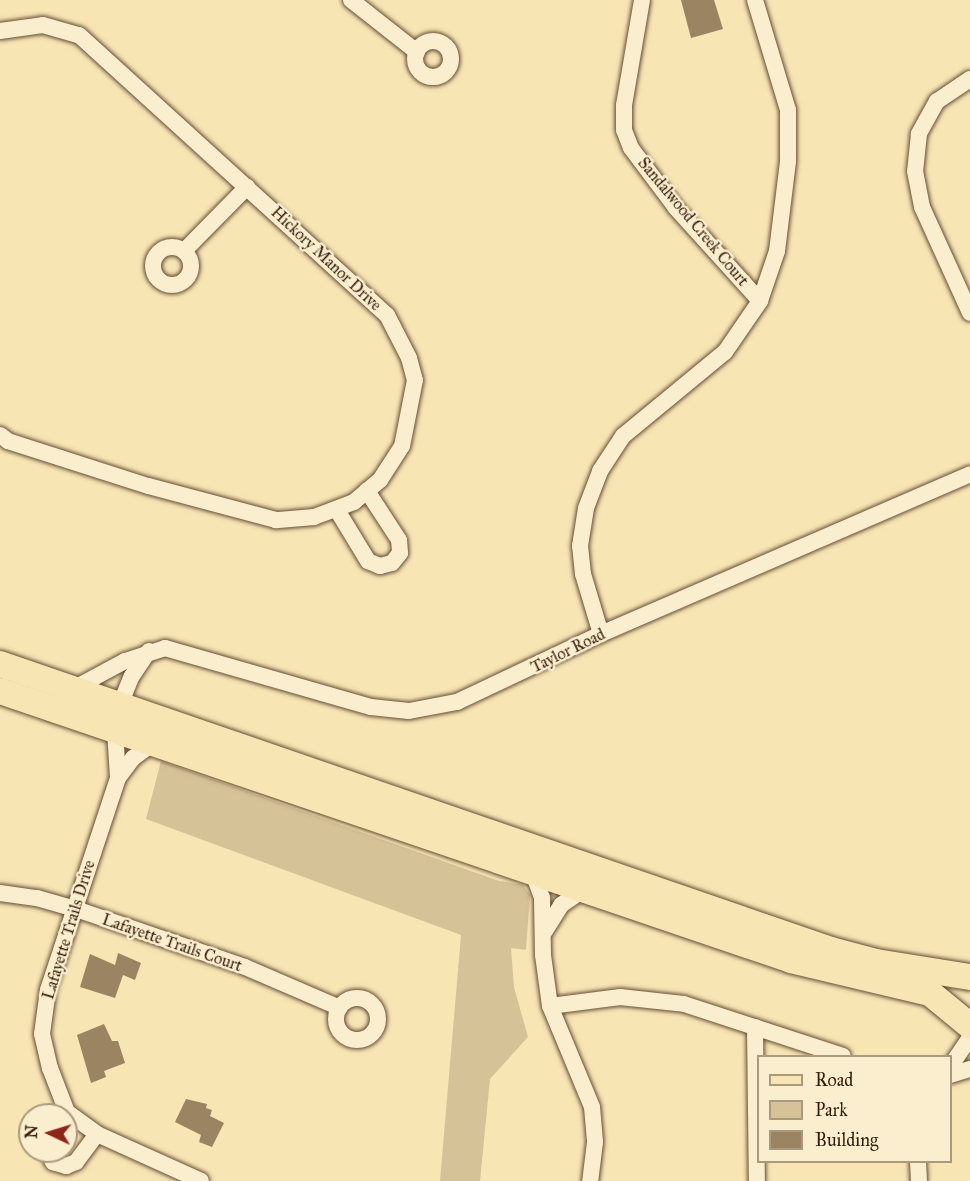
<!DOCTYPE html>
<style>
body{margin:0}
#map{position:relative;width:970px;height:1181px;overflow:hidden;background:#f7e5b4;font-family:"IM FELL Great Primer",serif}
div>[style]{position:absolute}
.green>*{inset:0;background:#d6c297}
.building>*{inset:0;background:#9a8462}
.roads{filter:drop-shadow(0 0 2px #664d34) drop-shadow(0 0 2px #664d34)}
.street>*{height:16px;margin:-8px;padding:0 8px;transform-origin:8px;border-radius:8px;background:#faeece}
.street>.ring{margin:-8px;padding:0;box-sizing:content-box;background:none;border:16px solid #faeece;border-radius:50%}
.primary>*{height:26px;margin:-13px;padding:0 13px;transform-origin:13px;border-radius:13px;background:#f7e5b4}
span{translate:-50% -50%;white-space:nowrap;text-align:center;line-height:1.15;-webkit-text-stroke:5px #faeece;paint-order:stroke}
.street-label{font-size:16px;color:#351a09}
.legend{position:absolute;left:757px;top:1055px;width:195px;height:108px;box-sizing:border-box;background:#faeece;border:2px solid #ab997f;margin:0;padding:8px 10px;list-style:none;font-size:18px;color:#351a09}
.legend li{display:flex;align-items:center;gap:12px;height:30px}
.legend b{width:30px;border:2px solid #ab997f}
.north{position:absolute;left:18px;top:1103px;width:60px;height:60px;box-sizing:border-box;background:#faeece;border:2px solid #ab997f;border-radius:50%;rotate:274deg;font-size:16px;font-weight:700;line-height:24px;text-align:center;color:#351a09}
.north::after{content:'';display:block;margin:auto;width:21px;height:27px;background:#8f2418;clip-path:polygon(50% 0,100% 100%,50% 72%,0 100%)}
</style>
<div id="map">
<div class="green">
<div style="clip-path:polygon(161px 761px,499px 881px,523px 885px,530px 895px,526px 950px,511px 948px,514px 987px,528px 1037px,490px 1079px,480px 1181px,440px 1181px,461px 935px,146px 819px)"></div>
</div>
<div class="building">
<div style="clip-path:polygon(681px 0,714px 0,723px 29px,691px 38px)"></div>
<div style="clip-path:polygon(118px 953px,141px 963px,135px 980px,123px 975px,115px 998px,80px 987px,90px 954px,115px 965px)"></div>
<div style="clip-path:polygon(104px 1024px,112px 1041px,118px 1041px,125px 1063px,104px 1071px,106px 1077px,91px 1083px,77px 1035px)"></div>
<div style="clip-path:polygon(186px 1099px,207px 1104px,206px 1108px,212px 1110px,210px 1116px,224px 1123px,212px 1147px,199px 1142px,201px 1135px,175px 1122px)"></div>
</div>
<div class="roads">
<div class="street">
<div style="left:351px;top:0;width:84px;rotate:38.2deg"></div>
<div style="left:642px;top:0;width:107px;rotate:99.7deg"></div>
<div style="left:624px;top:105px;width:25px;rotate:90deg"></div>
<div style="left:624px;top:130px;width:19px;rotate:69deg"></div>
<div style="left:631px;top:148px;width:75px;rotate:53.1deg"></div>
<div style="left:676px;top:208px;width:125px;rotate:47.9deg"></div>
<div style="left:0;top:31px;width:43px;rotate:-7.9deg"></div>
<div style="left:43px;top:25px;width:37px;rotate:16deg"></div>
<div style="left:79px;top:35px;width:416px;rotate:42.3deg"></div>
<div style="left:387px;top:315px;width:48px;rotate:62.9deg"></div>
<div style="left:409px;top:358px;width:23px;rotate:75deg"></div>
<div style="left:415px;top:380px;width:67px;rotate:101.1deg"></div>
<div style="left:402px;top:446px;width:40px;rotate:122.9deg"></div>
<div style="left:380px;top:480px;width:34px;rotate:140deg"></div>
<div style="left:354px;top:502px;width:43px;rotate:159.4deg"></div>
<div style="left:314px;top:517px;width:38px;rotate:175deg"></div>
<div style="left:276px;top:520px;width:132px;rotate:-165.1deg"></div>
<div style="left:148px;top:486px;width:147px;rotate:-162.2deg"></div>
<div style="left:8px;top:441px;width:10px;rotate:-143deg"></div>
<div class="ring" style="left:415px;top:41px;width:20px;height:20px"></div>
<div style="left:970px;top:79px;width:40px;rotate:146deg"></div>
<div style="left:937px;top:101px;width:38px;rotate:119deg"></div>
<div style="left:919px;top:134px;width:37px;rotate:96deg"></div>
<div style="left:915px;top:171px;width:37px;rotate:79deg"></div>
<div style="left:922px;top:207px;width:116px;rotate:65.6deg"></div>
<div class="ring" style="left:153px;top:247px;width:22px;height:22px"></div>
<div style="left:184px;top:251px;width:90px;rotate:-45.5deg"></div>
<div style="left:337px;top:510px;width:60px;rotate:58.7deg"></div>
<div style="left:368px;top:561px;width:13px;rotate:23deg"></div>
<div style="left:380px;top:566px;width:12px;rotate:-14deg"></div>
<div style="left:392px;top:563px;width:13px;rotate:-51deg"></div>
<div style="left:400px;top:553px;width:13px;rotate:-94deg"></div>
<div style="left:399px;top:540px;width:59px;rotate:-123.1deg"></div>
<div style="left:601px;top:634px;width:63px;rotate:-106.7deg"></div>
<div style="left:583px;top:574px;width:28px;rotate:-96deg"></div>
<div style="left:580px;top:546px;width:38px;rotate:-81deg"></div>
<div style="left:586px;top:508px;width:40px;rotate:-69deg"></div>
<div style="left:600px;top:471px;width:42px;rotate:-56.7deg"></div>
<div style="left:623px;top:436px;width:132px;rotate:-39.5deg"></div>
<div style="left:725px;top:352px;width:62px;rotate:-55.5deg"></div>
<div style="left:760px;top:301px;width:53px;rotate:-71.2deg"></div>
<div style="left:777px;top:251px;width:91px;rotate:-83deg"></div>
<div style="left:788px;top:161px;width:51px;rotate:-90deg"></div>
<div style="left:788px;top:110px;width:115px;rotate:-106.7deg"></div>
<div style="left:73px;top:689px;width:59px;rotate:-28.3deg"></div>
<div style="left:125px;top:661px;width:42px;rotate:-18deg"></div>
<div style="left:165px;top:648px;width:214px;rotate:16deg"></div>
<div style="left:371px;top:707px;width:38px;rotate:6deg"></div>
<div style="left:409px;top:711px;width:49px;rotate:-10.6deg"></div>
<div style="left:457px;top:702px;width:159px;rotate:-25.3deg"></div>
<div style="left:601px;top:634px;width:402px;rotate:-23.4deg"></div>
<div style="left:120px;top:705px;width:31px;rotate:-68deg"></div>
<div style="left:132px;top:676px;width:30px;rotate:-56deg"></div>
<div style="left:115px;top:731px;width:47px;rotate:86.3deg"></div>
<div style="left:118px;top:778px;width:223px;rotate:108.3deg"></div>
<div style="left:48px;top:990px;width:44px;rotate:97.8deg"></div>
<div style="left:42px;top:1034px;width:35px;rotate:77deg"></div>
<div style="left:50px;top:1068px;width:47px;rotate:68.9deg"></div>
<div style="left:67px;top:1112px;width:37px;rotate:36deg"></div>
<div style="left:97px;top:1134px;width:114px;rotate:24.3deg"></div>
<div style="left:118px;top:778px;width:25px;rotate:-53deg"></div>
<div style="left:133px;top:758px;width:24px;rotate:-36deg"></div>
<div style="left:533px;top:873px;width:27px;rotate:70deg"></div>
<div style="left:542px;top:898px;width:57px;rotate:89deg"></div>
<div style="left:543px;top:955px;width:51px;rotate:82.2deg"></div>
<div style="left:550px;top:1006px;width:109px;rotate:67.4deg"></div>
<div style="left:592px;top:1107px;width:35px;rotate:85deg"></div>
<div style="left:595px;top:1142px;width:39px;rotate:97deg"></div>
<div style="left:0;top:893px;width:37px;rotate:8deg"></div>
<div style="left:37px;top:898px;width:37px;rotate:16deg"></div>
<div style="left:73px;top:908px;width:182px;rotate:18.9deg"></div>
<div style="left:245px;top:967px;width:103px;rotate:23.3deg"></div>
<div style="left:545px;top:931px;width:31px;rotate:-58deg"></div>
<div style="left:561px;top:905px;width:27px;rotate:-34deg"></div>
<div class="ring" style="left:336px;top:998px;width:26px;height:26px"></div>
<div style="left:550px;top:1006px;width:71px;rotate:-7.3deg"></div>
<div style="left:620px;top:997px;width:64px;rotate:6.2deg"></div>
<div style="left:684px;top:1004px;width:167px;rotate:18.1deg"></div>
<div style="left:755px;top:1027px;width:154px;rotate:89.3deg"></div>
<div style="left:950px;top:1067px;width:36px;rotate:-56deg"></div>
<div style="left:950px;top:1075px;width:21px;rotate:-17deg"></div>
<div style="left:47px;top:1151px;width:13px;rotate:61deg"></div>
<div style="left:53px;top:1162px;width:14px;rotate:17deg"></div>
<div style="left:66px;top:1166px;width:11px;rotate:-22deg"></div>
<div style="left:76px;top:1162px;width:35px;rotate:-53deg"></div>
<div style="left:918px;top:1162px;width:19px;rotate:87deg"></div>
</div>
<div class="primary">
<div style="left:0;top:664px;width:879px;rotate:18.99deg"></div>
<div style="left:831px;top:950px;width:47px;rotate:14.9deg"></div>
<div style="left:876px;top:962px;width:95px;rotate:9.1deg"></div>
<div style="left:0;top:691px;width:835px;rotate:18.78deg"></div>
<div style="left:791px;top:960px;width:143px;rotate:13.4deg"></div>
<div style="left:930px;top:993px;width:52px;rotate:39.5deg"></div>
</div>
</div>
<div class="street-label">
<span style="left:693px;top:222px;rotate:50deg">Sandalwood Creek Court</span>
<span style="left:326px;top:259px;rotate:43deg">Hickory Manor Drive</span>
<span style="left:568px;top:651px;rotate:-26deg">Taylor Road</span>
<span style="left:69px;top:930px;rotate:-73deg">Lafayette Trails Drive</span>
<span style="left:172px;top:943px;rotate:19deg">Lafayette Trails Court</span>
</div>
<ul class="legend">
<li><b style="height:8px;background:#f7e5b4"></b>Road</li>
<li><b style="height:16px;background:#d6c297"></b>Park</li>
<li><b style="height:16px;background:#9a8462"></b>Building</li>
</ul>
<div class="north">N</div>
</div>
